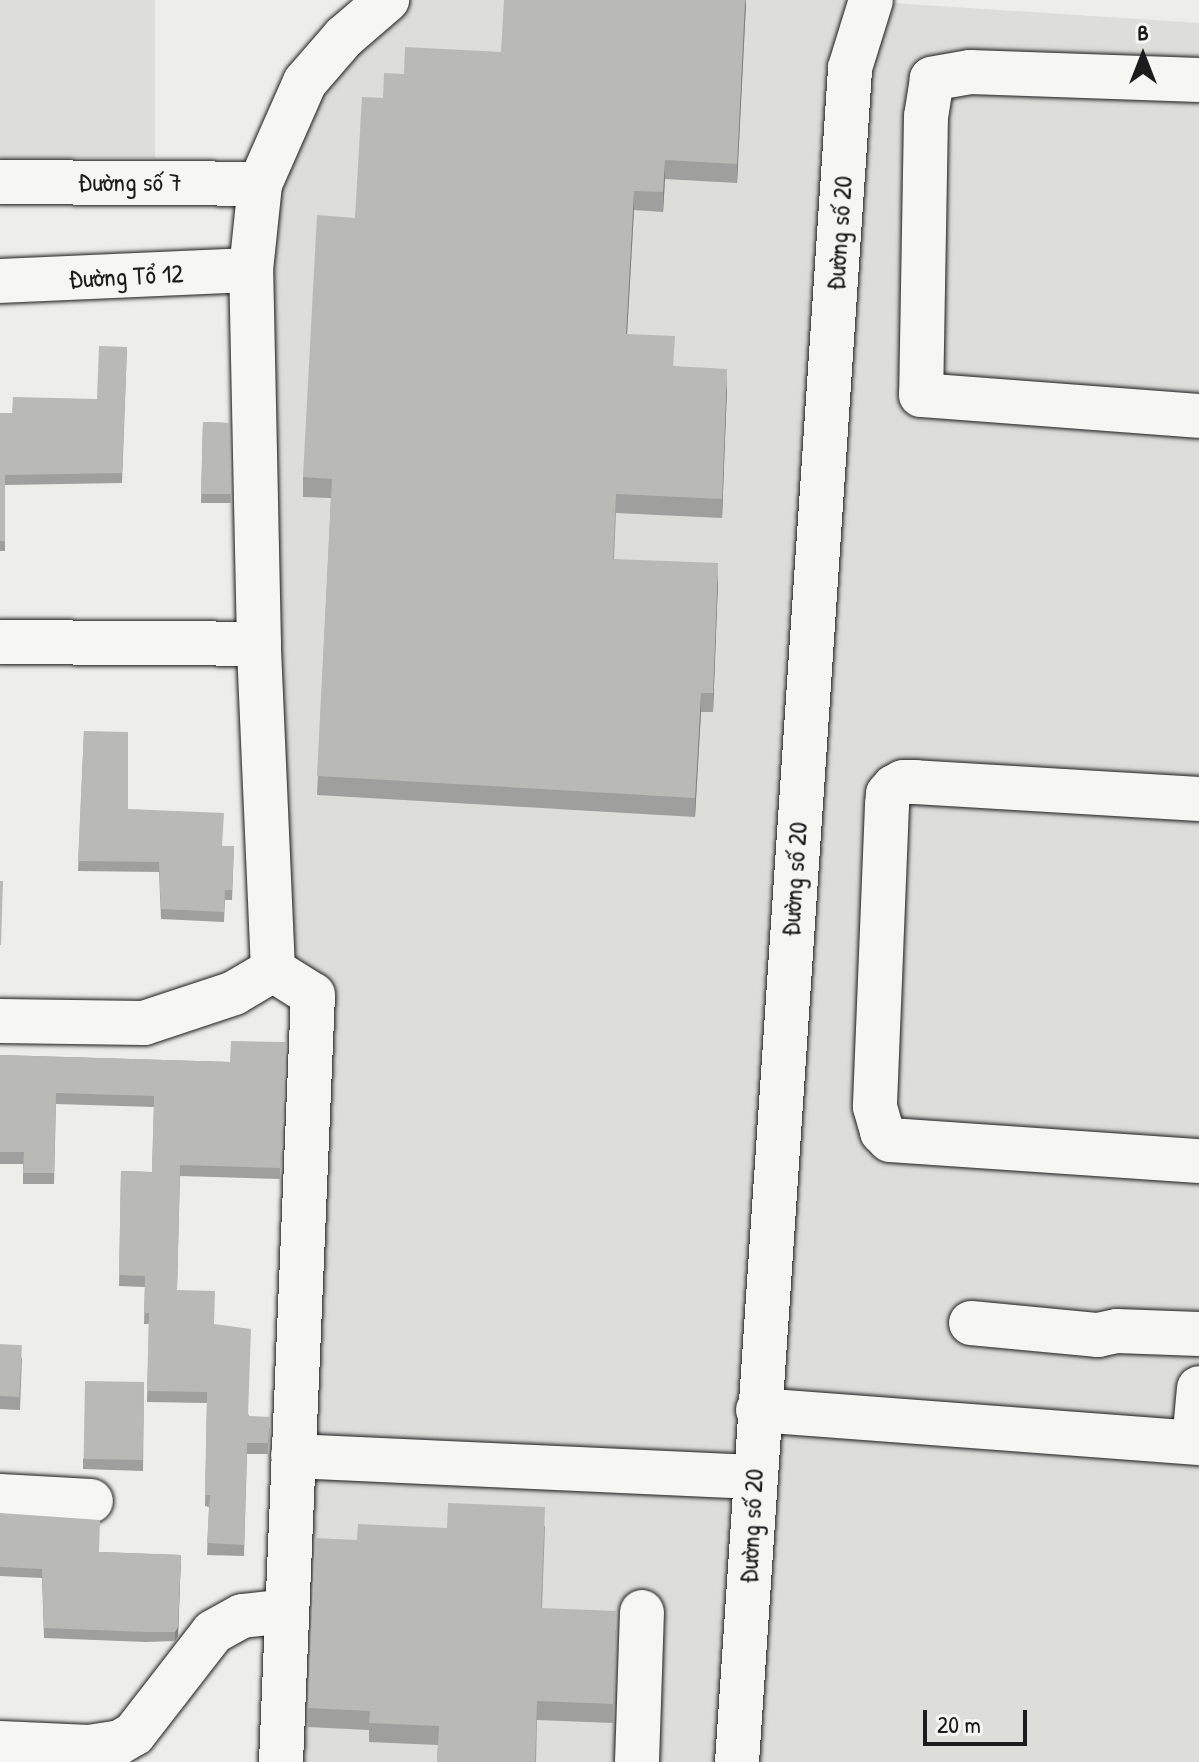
<!DOCTYPE html>
<meta charset="utf-8">
<style>
body{margin:0}
#map{position:relative;width:1199px;height:1762px;overflow:hidden;background:#edede9;font-family:"Patrick Hand",sans-serif}
div>[style]{position:absolute}
.built>*{inset:0;background:#ddddda;transform-origin:0 0}
.roads{filter:drop-shadow(0 0 2px #1c1c1c) drop-shadow(0 0 2px #1c1c1c)}
.minor>*{height:44px;margin:-22px;padding:0 22px;transform-origin:22px;border-radius:22px;background:#f6f6f2}
.wall>*{inset:0;background:#9f9f9d}
.shaded-wall>*{inset:0;background:#82827f}
.building>*{inset:0;background:#b9b9b6;transform-origin:0 0}
span{translate:-50% -50%;white-space:nowrap;text-align:center;line-height:1.15;-webkit-text-stroke:8px #f6f6f2;paint-order:stroke}
.street-label{font-size:26px;color:#1c1c1c}
.north{position:absolute;left:1103px;top:16px;width:80px;height:80px;-webkit-text-stroke:6px #f6f6f2;paint-order:stroke;rotate:0deg;font-size:22px;font-weight:700;line-height:32px;text-align:center;color:#1c1c1c}
.north::after{content:'';display:block;margin:auto;width:28px;height:36px;background:#1c1c1c;clip-path:polygon(50% 0,100% 100%,50% 72%,0 100%)}
.scale{position:absolute;left:923px;top:1710px;width:104px;height:36px;box-sizing:border-box;border:4px solid #1c1c1c;border-top:0;padding-left:10px;font-size:24px;line-height:28px;white-space:nowrap;color:#1c1c1c;-webkit-text-stroke:6px #f6f6f2;paint-order:stroke}
</style>
<div id="map">
<div class="built">
<div style="left:0;top:0;width:155px;height:158px"></div>
<div style="clip-path:polygon(407px 0,848px 0,1199px 23px,1199px 1762px,290px 1762px,301px 1073px,246px 802px,273px 194px,303px 100px)"></div>
</div>
<div class="roads">
<div class="minor">
<div style="left:1199px;top:80px;width:229px;rotate:-178deg"></div>
<div style="left:970px;top:72px;width:39px;rotate:170deg"></div>
<div style="left:932px;top:79px;width:37px;rotate:99deg"></div>
<div style="left:926px;top:116px;width:279px;rotate:91deg"></div>
<div style="left:921px;top:395px;width:279px;rotate:4.3deg"></div>
<div style="left:0;top:182px;width:260px;rotate:0.4deg"></div>
<div style="left:0;top:281px;width:251px;rotate:-2.5deg"></div>
<div style="left:0;top:642px;width:259px;rotate:0.4deg"></div>
<div style="left:1199px;top:799px;width:284px;rotate:-176.6deg"></div>
<div style="left:916px;top:782px;width:13px;rotate:180deg"></div>
<div style="left:903px;top:782px;width:10px;rotate:151deg"></div>
<div style="left:894px;top:787px;width:9px;rotate:131deg"></div>
<div style="left:888px;top:794px;width:11px;rotate:95deg"></div>
<div style="left:887px;top:805px;width:302px;rotate:92.3deg"></div>
<div style="left:875px;top:1107px;width:26px;rotate:74deg"></div>
<div style="left:882px;top:1132px;width:11px;rotate:45deg"></div>
<div style="left:890px;top:1140px;width:310px;rotate:3.9deg"></div>
<div style="left:273px;top:970px;width:47px;rotate:32deg"></div>
<div style="left:313px;top:995px;width:768px;rotate:92.39deg"></div>
<div style="left:0;top:1021px;width:144px;rotate:0.8deg"></div>
<div style="left:144px;top:1023px;width:95px;rotate:-18.4deg"></div>
<div style="left:234px;top:993px;width:45px;rotate:-30.5deg"></div>
<div style="left:273px;top:970px;width:326px;rotate:-92.5deg"></div>
<div style="left:259px;top:644px;width:374px;rotate:-91.2deg"></div>
<div style="left:251px;top:270px;width:86px;rotate:-84deg"></div>
<div style="left:260px;top:184px;width:111px;rotate:-66.2deg"></div>
<div style="left:305px;top:82px;width:60px;rotate:-49.1deg"></div>
<div style="left:344px;top:37px;width:57px;rotate:-40.7deg"></div>
<div style="left:971px;top:1323px;width:128px;rotate:5.4deg"></div>
<div style="left:1098px;top:1335px;width:19px;rotate:-12deg"></div>
<div style="left:1117px;top:1331px;width:82px;rotate:2.1deg"></div>
<div style="left:758px;top:1410px;width:442px;rotate:4.3deg"></div>
<div style="left:1194px;top:1442px;width:54px;rotate:-84.7deg"></div>
<div style="left:293px;top:1456px;width:461px;rotate:2.6deg"></div>
<div style="left:0;top:1496px;width:91px;rotate:3.1deg"></div>
<div style="left:0;top:1743px;width:89px;rotate:2.6deg"></div>
<div style="left:89px;top:1747px;width:31px;rotate:-9deg"></div>
<div style="left:120px;top:1742px;width:16px;rotate:-30deg"></div>
<div style="left:134px;top:1734px;width:129px;rotate:-52.2deg"></div>
<div style="left:213px;top:1632px;width:33px;rotate:-29deg"></div>
<div style="left:242px;top:1616px;width:45px;rotate:-6.3deg"></div>
<div style="left:637px;top:1762px;width:150px;rotate:-88.1deg"></div>
<div style="left:737px;top:1762px;width:1698px;rotate:-86.18deg"></div>
<div style="left:850px;top:68px;width:71px;rotate:-72.8deg"></div>
</div>
</div>
<div class="wall">
<div style="clip-path:polygon(746px 0,737px 183px,665px 179px,663px 212px,634px 210px,627px 334px,674px 366px,727px 388px,722px 518px,616px 513px,614px 559px,718px 582px,713px 712px,701px 712px,695px 817px,317px 795px,331px 498px,303px 497px,303px 477px,355px 218px,383px 98px,404px 74px)"></div>
<div style="clip-path:polygon(127px 347px,122px 483px,5px 485px,5px 551px,0 551px,0 413px,12px 413px,97px 399px)"></div>
<div style="clip-path:polygon(203px 422px,229px 423px,231px 503px,201px 503px)"></div>
<div style="clip-path:polygon(84px 731px,128px 809px,223px 846px,234px 846px,232px 900px,225px 900px,224px 922px,161px 919px,159px 872px,78px 871px)"></div>
<div style="clip-path:polygon(286px 1042px,280px 1179px,180px 1176px,177px 1290px,214px 1324px,249px 1416px,270px 1428px,268px 1454px,247px 1454px,244px 1556px,207px 1555px,209px 1507px,205px 1506px,207px 1403px,147px 1402px,149px 1324px,144px 1324px,145px 1287px,119px 1286px,121px 1171px,152px 1172px,154px 1107px,56px 1104px,54px 1184px,23px 1184px,23px 1164px,0 1164px,0 1055px,230px 1062px)"></div>
<div style="clip-path:polygon(0 1344px,22px 1358px,20px 1410px,0 1409px)"></div>
<div style="clip-path:polygon(144px 1382px,143px 1471px,83px 1469px,83px 1459px)"></div>
<div style="clip-path:polygon(0 1513px,99px 1552px,181px 1555px,178px 1636px,175px 1641px,146px 1642px,44px 1638px,42px 1578px,0 1576px)"></div>
<div style="clip-path:polygon(545px 1526px,542px 1608px,616px 1630px,613px 1723px,537px 1720px,536px 1762px,437px 1762px,438px 1745px,369px 1742px,369px 1730px,308px 1727px,308px 1708px,357px 1540px)"></div>
</div>
<div class="shaded-wall">
<div style="clip-path:polygon(745px 0,746px 5px,737px 183px,737px 164px)"></div>
<div style="clip-path:polygon(665px 160px,665px 179px,663px 212px,663px 192px)"></div>
<div style="clip-path:polygon(634px 191px,634px 210px,626px 353px,626px 334px)"></div>
<div style="clip-path:polygon(727px 369px,727px 388px,722px 518px,722px 499px)"></div>
<div style="clip-path:polygon(718px 563px,718px 582px,713px 712px,713px 693px)"></div>
<div style="clip-path:polygon(701px 693px,701px 712px,695px 817px,695px 798px)"></div>
<div style="clip-path:polygon(181px 1555px,178px 1636px,175px 1641px,175px 1632px)"></div>
</div>
<div class="building">
<div style="clip-path:polygon(504px 0,745px 0,737px 164px,665px 160px,663px 192px,634px 191px,626px 334px,675px 336px,673px 366px,727px 369px,722px 499px,616px 494px,613px 559px,718px 563px,713px 693px,701px 693px,695px 798px,317px 776px,332px 479px,303px 477px,317px 215px,355px 218px,362px 97px,383px 98px,384px 73px,404px 74px,405px 47px,501px 52px)"></div>
<div style="clip-path:polygon(99px 346px,127px 347px,122px 473px,5px 475px,5px 541px,0 541px,0 413px,12px 413px,13px 397px,97px 399px)"></div>
<div style="clip-path:polygon(203px 422px,229px 423px,231px 494px,201px 494px)"></div>
<div style="clip-path:polygon(84px 731px,128px 732px,128px 809px,224px 813px,222px 846px,234px 846px,232px 890px,225px 890px,224px 912px,161px 909px,159px 862px,78px 861px)"></div>
<div style="clip-path:polygon(0 881px,3px 881px,1px 945px,0 945px)"></div>
<div style="clip-path:polygon(231px 1041px,286px 1042px,280px 1168px,180px 1165px,177px 1290px,215px 1291px,214px 1324px,251px 1329px,248px 1416px,270px 1417px,268px 1443px,247px 1443px,244px 1545px,207px 1543px,210px 1495px,205px 1495px,207px 1392px,147px 1391px,149px 1313px,144px 1313px,145px 1276px,119px 1275px,121px 1171px,152px 1172px,154px 1096px,56px 1093px,54px 1173px,23px 1173px,24px 1152px,0 1152px,0 1055px,230px 1062px)"></div>
<div style="left:0;top:1344px;width:22px;height:52px;rotate:3deg"></div>
<div style="left:85px;top:1381px;width:59px;height:78px;rotate:1deg"></div>
<div style="clip-path:polygon(448px 1503px,545px 1507px,541px 1608px,616px 1611px,613px 1704px,537px 1701px,535px 1762px,437px 1762px,439px 1726px,369px 1723px,370px 1711px,308px 1708px,315px 1538px,357px 1540px,358px 1524px,447px 1528px)"></div>
<div style="clip-path:polygon(0 1513px,100px 1520px,99px 1552px,181px 1555px,178px 1627px,175px 1632px,146px 1632px,44px 1628px,42px 1569px,0 1567px)"></div>
</div>
<div class="street-label">
<span style="left:130px;top:182px">Đường số 7</span>
<span style="left:839px;top:233px;rotate:-86deg">Đường số 20</span>
<span style="left:126px;top:276px;rotate:-3deg">Đường Tổ 12</span>
<span style="left:794px;top:879px;rotate:-86deg">Đường số 20</span>
<span style="left:751px;top:1526px;rotate:-87deg">Đường số 20</span>
</div>
<div class="north">B</div>
<div class="scale">20 m</div>
</div>
